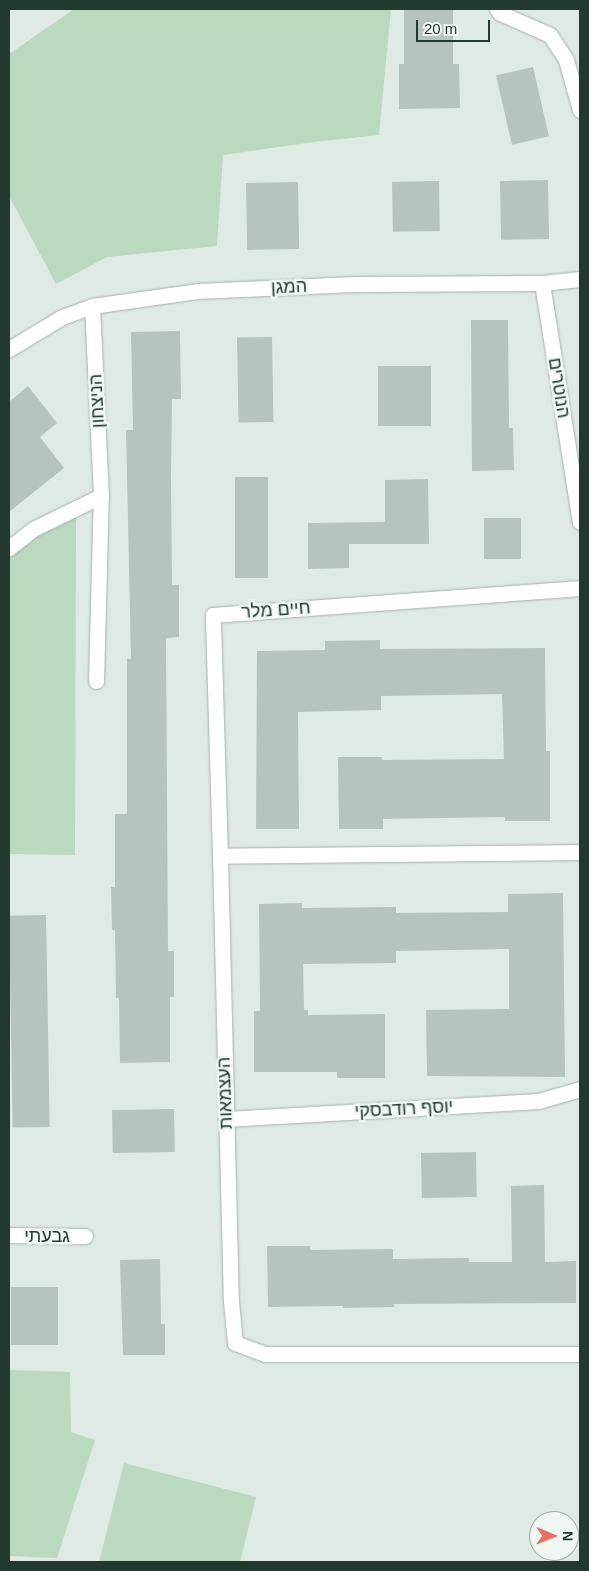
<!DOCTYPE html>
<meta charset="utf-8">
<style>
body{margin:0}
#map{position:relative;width:589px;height:1571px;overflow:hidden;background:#e0eae4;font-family:Arial,"Noto Sans Hebrew",sans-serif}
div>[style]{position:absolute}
.green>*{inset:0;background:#bad9bf}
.building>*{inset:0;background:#b6c4bd;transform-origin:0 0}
.roads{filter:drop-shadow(0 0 1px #a3b1aa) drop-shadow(0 0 1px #a3b1aa)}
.street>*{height:15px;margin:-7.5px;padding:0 7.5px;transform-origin:7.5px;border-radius:7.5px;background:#fff}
span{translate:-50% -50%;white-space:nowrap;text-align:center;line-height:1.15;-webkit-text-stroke:5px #f0f7f2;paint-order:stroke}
.street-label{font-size:18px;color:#223930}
.frame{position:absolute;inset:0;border:10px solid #223930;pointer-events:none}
.north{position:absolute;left:529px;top:1511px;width:50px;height:50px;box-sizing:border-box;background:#f0f7f2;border:1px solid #9eaba4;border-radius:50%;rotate:91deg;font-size:14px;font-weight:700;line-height:20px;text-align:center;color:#223930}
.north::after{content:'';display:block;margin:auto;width:18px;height:22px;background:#e77061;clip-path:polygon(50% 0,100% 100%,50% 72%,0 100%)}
.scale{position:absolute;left:416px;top:20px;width:74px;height:22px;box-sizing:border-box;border:2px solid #223930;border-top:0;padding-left:6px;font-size:15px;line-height:18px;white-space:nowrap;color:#223930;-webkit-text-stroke:4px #f0f7f2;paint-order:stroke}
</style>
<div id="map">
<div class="green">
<div style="clip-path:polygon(74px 9px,391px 9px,379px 135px,314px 142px,223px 155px,217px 246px,107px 257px,56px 284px,9px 196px,9px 54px)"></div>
<div style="clip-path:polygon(76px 517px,75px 855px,9px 854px,9px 554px,36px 533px)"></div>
<div style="clip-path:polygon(9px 1370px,70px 1372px,71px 1432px,95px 1440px,57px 1558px,9px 1556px)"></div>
<div style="clip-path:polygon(124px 1463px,256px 1497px,240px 1562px,99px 1562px)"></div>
</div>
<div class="building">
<div style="clip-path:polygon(404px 9px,453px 9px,453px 64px,459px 64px,460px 108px,399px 109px,399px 64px,404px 64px)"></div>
<div style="left:533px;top:67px;width:71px;height:38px;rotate:77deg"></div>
<div style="left:548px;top:180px;width:59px;height:48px;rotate:89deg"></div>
<div style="left:439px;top:181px;width:50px;height:47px;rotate:89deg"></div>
<div style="left:298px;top:182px;width:67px;height:52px;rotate:89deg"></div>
<div style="clip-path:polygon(471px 320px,508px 320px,509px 428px,513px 428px,514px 470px,472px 471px)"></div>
<div style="clip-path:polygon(180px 331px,181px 399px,172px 399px,171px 478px,172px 585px,179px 585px,179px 637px,166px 638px,168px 951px,174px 951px,174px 997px,170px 997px,170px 1062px,120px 1063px,119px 998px,116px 998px,115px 930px,112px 930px,111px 887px,115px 887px,115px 814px,127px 814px,127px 659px,131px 659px,126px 430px,133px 430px,131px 332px)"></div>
<div style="left:272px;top:337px;width:85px;height:35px;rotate:89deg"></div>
<div style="left:378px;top:366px;width:53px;height:60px"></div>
<div style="clip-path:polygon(28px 386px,57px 423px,40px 437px,64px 468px,9px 512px,9px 402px)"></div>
<div style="left:235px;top:477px;width:33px;height:101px"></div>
<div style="clip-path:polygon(428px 479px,429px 544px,349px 544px,349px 568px,308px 569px,308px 523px,385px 522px,385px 480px)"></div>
<div style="left:484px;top:518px;width:37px;height:41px"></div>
<div style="clip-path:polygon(380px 640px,380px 649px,545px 648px,546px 751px,550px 751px,550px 821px,505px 821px,505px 817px,383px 819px,383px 829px,339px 829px,338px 757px,382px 757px,382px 760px,504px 759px,502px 694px,381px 696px,381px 710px,298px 712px,299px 829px,256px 829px,257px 651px,325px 650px,325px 641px)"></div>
<div style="clip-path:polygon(563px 893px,565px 1077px,427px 1076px,426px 1010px,509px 1009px,509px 949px,396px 951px,396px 963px,303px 964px,304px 1010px,308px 1010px,308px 1015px,385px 1014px,385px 1078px,337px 1078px,337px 1072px,254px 1072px,254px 1011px,260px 1011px,259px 904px,302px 903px,302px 908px,396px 907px,396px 913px,508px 912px,508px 894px)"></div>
<div style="left:46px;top:915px;width:212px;height:37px;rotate:89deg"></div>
<div style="left:174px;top:1109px;width:43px;height:62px;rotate:89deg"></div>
<div style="left:476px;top:1152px;width:45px;height:55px;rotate:89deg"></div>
<div style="clip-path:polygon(544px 1185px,545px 1262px,576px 1261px,576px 1303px,394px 1304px,394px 1307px,343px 1308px,343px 1306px,268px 1307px,267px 1246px,310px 1246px,310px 1250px,393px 1249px,393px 1259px,469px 1258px,469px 1262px,512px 1262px,511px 1186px)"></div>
<div style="clip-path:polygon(160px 1259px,161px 1324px,165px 1324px,165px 1355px,123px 1355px,120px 1260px)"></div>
<div style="left:11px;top:1287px;width:47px;height:58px"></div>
</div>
<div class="roads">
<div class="street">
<div style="left:497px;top:9px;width:5px;rotate:53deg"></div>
<div style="left:500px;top:13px;width:55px;rotate:23.7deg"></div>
<div style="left:550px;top:35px;width:30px;rotate:57deg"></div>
<div style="left:566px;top:60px;width:52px;rotate:74.4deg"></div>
<div style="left:542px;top:283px;width:242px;rotate:81deg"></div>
<div style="left:9px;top:349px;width:62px;rotate:-31.1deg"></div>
<div style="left:62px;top:317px;width:32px;rotate:-20deg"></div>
<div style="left:92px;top:306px;width:106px;rotate:-8.1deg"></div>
<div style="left:197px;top:291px;width:158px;rotate:-2.5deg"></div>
<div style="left:355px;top:284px;width:187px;rotate:-0.3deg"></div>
<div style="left:542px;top:283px;width:38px;rotate:-6deg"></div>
<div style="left:9px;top:548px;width:31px;rotate:-38deg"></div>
<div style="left:33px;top:529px;width:76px;rotate:-25.9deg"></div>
<div style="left:101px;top:496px;width:190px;rotate:-92.7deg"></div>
<div style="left:96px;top:681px;width:185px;rotate:-88.5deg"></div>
<div style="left:580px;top:852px;width:360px;rotate:179.4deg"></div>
<div style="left:220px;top:856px;width:445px;rotate:88.6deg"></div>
<div style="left:231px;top:1301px;width:42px;rotate:84.6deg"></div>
<div style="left:235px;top:1343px;width:32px;rotate:20deg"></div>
<div style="left:265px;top:1354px;width:315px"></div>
<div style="left:220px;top:856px;width:241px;rotate:-91.7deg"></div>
<div style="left:213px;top:615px;width:368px;rotate:-4.2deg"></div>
<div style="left:226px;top:1119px;width:313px;rotate:-3.3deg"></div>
<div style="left:538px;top:1101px;width:44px;rotate:-15.9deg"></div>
<div style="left:9px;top:1235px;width:76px;rotate:0.8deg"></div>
</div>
</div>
<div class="street-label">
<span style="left:289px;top:287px;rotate:-3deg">המגן</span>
<span style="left:559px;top:388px;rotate:81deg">הנוטרים</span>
<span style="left:97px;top:401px;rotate:-93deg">הניצחון</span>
<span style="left:276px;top:610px;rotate:-4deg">חיים מלר</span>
<span style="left:225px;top:1093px;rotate:-92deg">העצמאות</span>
<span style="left:404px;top:1109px;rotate:-3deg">יוסף רודבסקי</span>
<span style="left:47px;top:1236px">גבעתי</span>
</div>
<div class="frame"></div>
<div class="north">N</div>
<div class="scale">20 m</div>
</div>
